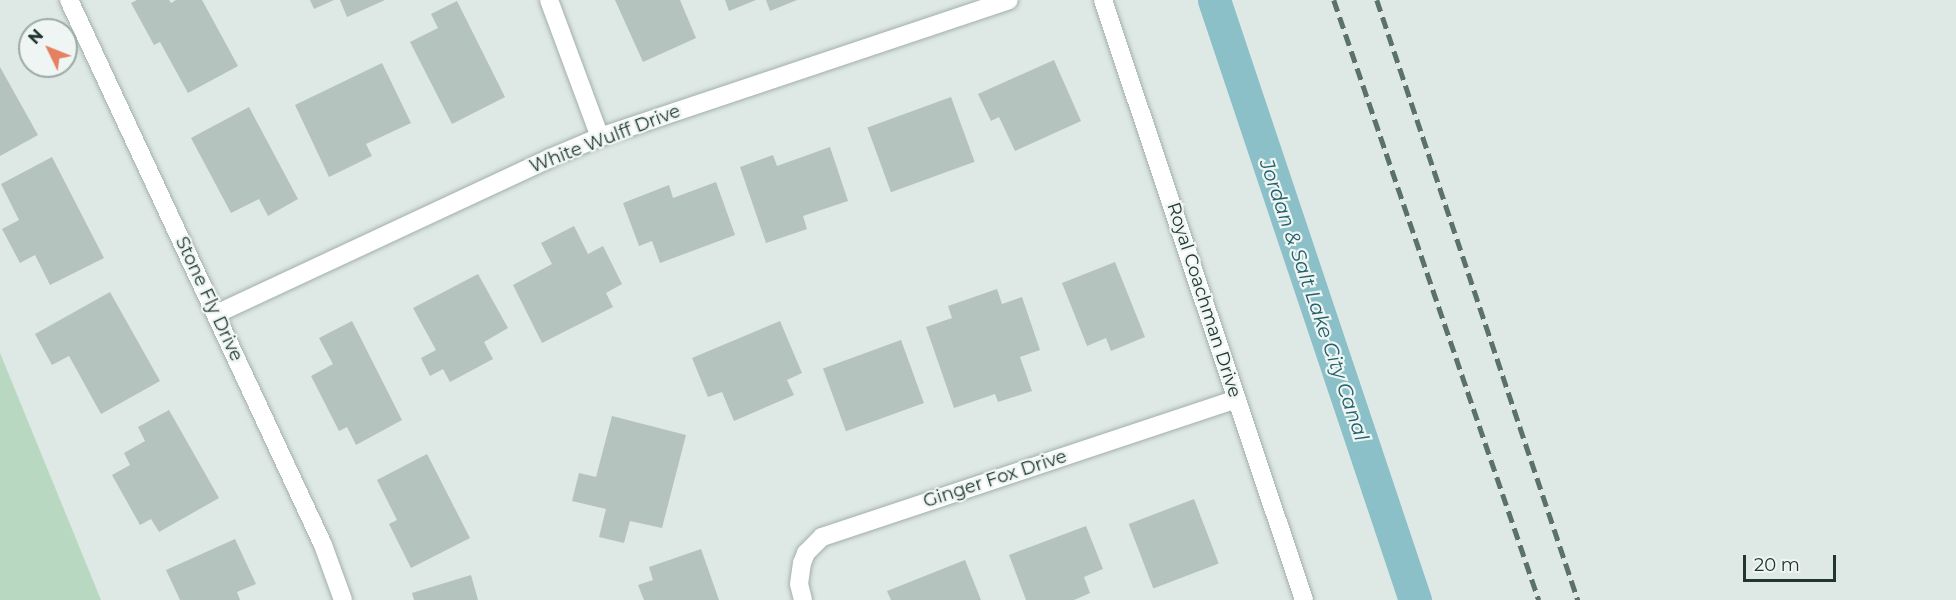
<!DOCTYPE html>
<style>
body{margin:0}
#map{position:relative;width:1956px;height:600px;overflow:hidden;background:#dee8e4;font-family:Montserrat,sans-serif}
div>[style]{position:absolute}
.green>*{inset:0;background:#b9d8c1}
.canal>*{height:33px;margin:-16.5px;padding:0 16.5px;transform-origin:16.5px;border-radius:16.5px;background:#8bc0c9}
.building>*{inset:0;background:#b4c3bd;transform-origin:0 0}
.roads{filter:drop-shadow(0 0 2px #a2afab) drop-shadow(0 0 2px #a2afab)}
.street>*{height:18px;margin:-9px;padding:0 9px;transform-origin:9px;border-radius:9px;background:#fff}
.rail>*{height:4.5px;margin-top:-2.25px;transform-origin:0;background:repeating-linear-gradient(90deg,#5b726c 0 12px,transparent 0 18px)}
span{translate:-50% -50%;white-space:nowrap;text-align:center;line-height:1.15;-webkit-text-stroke:4.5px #eef5f2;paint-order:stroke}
.street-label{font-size:18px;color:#213631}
.water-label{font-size:20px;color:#22606c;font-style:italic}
.north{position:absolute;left:18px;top:18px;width:60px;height:60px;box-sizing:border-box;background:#eef5f2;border:2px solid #9ca9a5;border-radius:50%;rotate:313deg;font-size:16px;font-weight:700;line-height:24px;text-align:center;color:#213631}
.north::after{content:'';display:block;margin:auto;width:21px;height:27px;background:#e58060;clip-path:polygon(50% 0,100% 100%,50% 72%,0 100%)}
.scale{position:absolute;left:1743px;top:555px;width:93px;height:27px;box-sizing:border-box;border:3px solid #213631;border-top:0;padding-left:8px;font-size:18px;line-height:21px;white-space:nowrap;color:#213631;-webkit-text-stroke:4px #eef5f2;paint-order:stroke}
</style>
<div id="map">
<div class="green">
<div style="clip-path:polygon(0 353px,101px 600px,0 600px)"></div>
</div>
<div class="canal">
<div style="left:1214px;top:0;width:633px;rotate:71.48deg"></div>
</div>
<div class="building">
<div style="clip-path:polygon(137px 0,169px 0,171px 3px,176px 0,202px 0,238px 66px,188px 93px,160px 42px,154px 45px,131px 3px)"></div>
<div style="clip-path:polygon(310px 0,334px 0,314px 9px)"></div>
<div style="clip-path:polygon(340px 0,385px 0,347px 17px)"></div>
<div style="clip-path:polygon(615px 0,680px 0,696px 38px,643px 62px)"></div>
<div style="clip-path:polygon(725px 0,756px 0,729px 11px)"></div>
<div style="clip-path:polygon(766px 0,797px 0,770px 11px)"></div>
<div style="clip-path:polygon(457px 1px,505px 97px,452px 124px,410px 42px,438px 28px,431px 14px)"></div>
<div style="clip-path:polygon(1054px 60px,1081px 121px,1015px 151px,999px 117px,991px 121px,978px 94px)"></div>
<div style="clip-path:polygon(382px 63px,411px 123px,366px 144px,372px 156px,329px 177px,295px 105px)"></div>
<div style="clip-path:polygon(0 67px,38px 135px,0 156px)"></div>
<div style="left:951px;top:97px;width:69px;height:89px;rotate:70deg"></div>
<div style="clip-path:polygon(249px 107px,298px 199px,268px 216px,259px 199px,231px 213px,191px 138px)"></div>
<div style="clip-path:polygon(830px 147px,848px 201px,803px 216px,807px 229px,766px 243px,740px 167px,773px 155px,777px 166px)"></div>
<div style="clip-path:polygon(52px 157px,104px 258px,50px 285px,35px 255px,20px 263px,2px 229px,19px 220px,1px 184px)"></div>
<div style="clip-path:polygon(716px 182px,735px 235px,660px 263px,652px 241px,639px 246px,623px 203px,669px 185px,673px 198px)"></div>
<div style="clip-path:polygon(574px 226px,588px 254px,603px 246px,622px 284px,606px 293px,613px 307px,542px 343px,513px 285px,552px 264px,541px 243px)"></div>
<div style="clip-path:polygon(1115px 262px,1145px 337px,1111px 351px,1106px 338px,1087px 346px,1062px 283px)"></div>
<div style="clip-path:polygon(478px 274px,508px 328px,484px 342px,493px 359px,450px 382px,443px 369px,430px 376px,421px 358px,436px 350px,413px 308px)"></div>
<div style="clip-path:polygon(997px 289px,1002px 304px,1022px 297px,1040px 350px,1020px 357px,1032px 391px,998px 402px,995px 394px,954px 408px,926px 327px,952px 318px,948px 306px)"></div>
<div style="clip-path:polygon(110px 292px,160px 381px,101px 414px,69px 356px,52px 365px,35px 334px)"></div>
<div style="clip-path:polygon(352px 321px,402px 420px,356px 445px,347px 427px,339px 431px,311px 376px,333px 364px,319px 338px)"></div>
<div style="clip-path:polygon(780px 321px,802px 373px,787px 380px,794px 395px,734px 421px,722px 392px,708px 397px,692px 358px)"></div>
<div style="left:901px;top:340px;width:67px;height:83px;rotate:70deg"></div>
<div style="clip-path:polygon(169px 410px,219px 498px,159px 532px,151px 519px,140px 525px,112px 475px,130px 465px,124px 453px,145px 441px,138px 427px)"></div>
<div style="clip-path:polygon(612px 416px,686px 435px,662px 528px,630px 521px,624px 543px,599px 537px,606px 509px,572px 501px,579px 473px,596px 477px)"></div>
<div style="clip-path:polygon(427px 454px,470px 538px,411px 568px,389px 524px,397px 520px,377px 480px)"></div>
<div style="left:1194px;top:499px;width:69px;height:70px;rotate:69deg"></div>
<div style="clip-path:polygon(1086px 526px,1103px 569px,1084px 577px,1090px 593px,1074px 600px,1026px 600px,1009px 555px)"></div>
<div style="clip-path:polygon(235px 539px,256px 584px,237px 592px,240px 600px,180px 600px,166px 570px)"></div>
<div style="clip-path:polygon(701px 549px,719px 600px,644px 600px,638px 585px,653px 580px,649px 567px)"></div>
<div style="clip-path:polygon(965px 560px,981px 600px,891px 600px,887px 591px)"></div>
<div style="clip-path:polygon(471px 575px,478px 600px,414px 600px,412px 593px)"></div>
</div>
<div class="roads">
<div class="street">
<div style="left:69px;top:0;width:601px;rotate:65.01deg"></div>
<div style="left:323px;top:545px;width:59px;rotate:70deg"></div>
<div style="left:549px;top:0;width:146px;rotate:69.6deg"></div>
<div style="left:1103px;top:0;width:633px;rotate:71.48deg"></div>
<div style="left:216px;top:314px;width:369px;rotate:-25deg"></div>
<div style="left:550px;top:158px;width:54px;rotate:-22.8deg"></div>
<div style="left:600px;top:137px;width:431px;rotate:-18.5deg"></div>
<div style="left:803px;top:600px;width:16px;rotate:-104deg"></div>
<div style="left:799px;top:584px;width:21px;rotate:-82deg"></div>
<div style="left:802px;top:563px;width:11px;rotate:-68deg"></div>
<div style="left:806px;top:553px;width:23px;rotate:-45deg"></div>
<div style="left:822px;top:537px;width:437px;rotate:-18.4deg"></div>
</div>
</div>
<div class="rail">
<div style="left:1334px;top:0;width:634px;rotate:71.14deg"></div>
<div style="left:1377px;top:0;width:633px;rotate:71.48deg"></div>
</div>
<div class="street-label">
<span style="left:605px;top:139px;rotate:-21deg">White Wulff Drive</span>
<span style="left:209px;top:299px;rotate:65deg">Stone Fly Drive</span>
<span style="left:1204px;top:300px;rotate:72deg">Royal Coachman Drive</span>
<span style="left:995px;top:479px;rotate:-18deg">Ginger Fox Drive</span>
</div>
<div class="water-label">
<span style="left:1314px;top:300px;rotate:71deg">Jordan &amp; Salt Lake City Canal</span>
</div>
<div class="north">N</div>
<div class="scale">20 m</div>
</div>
